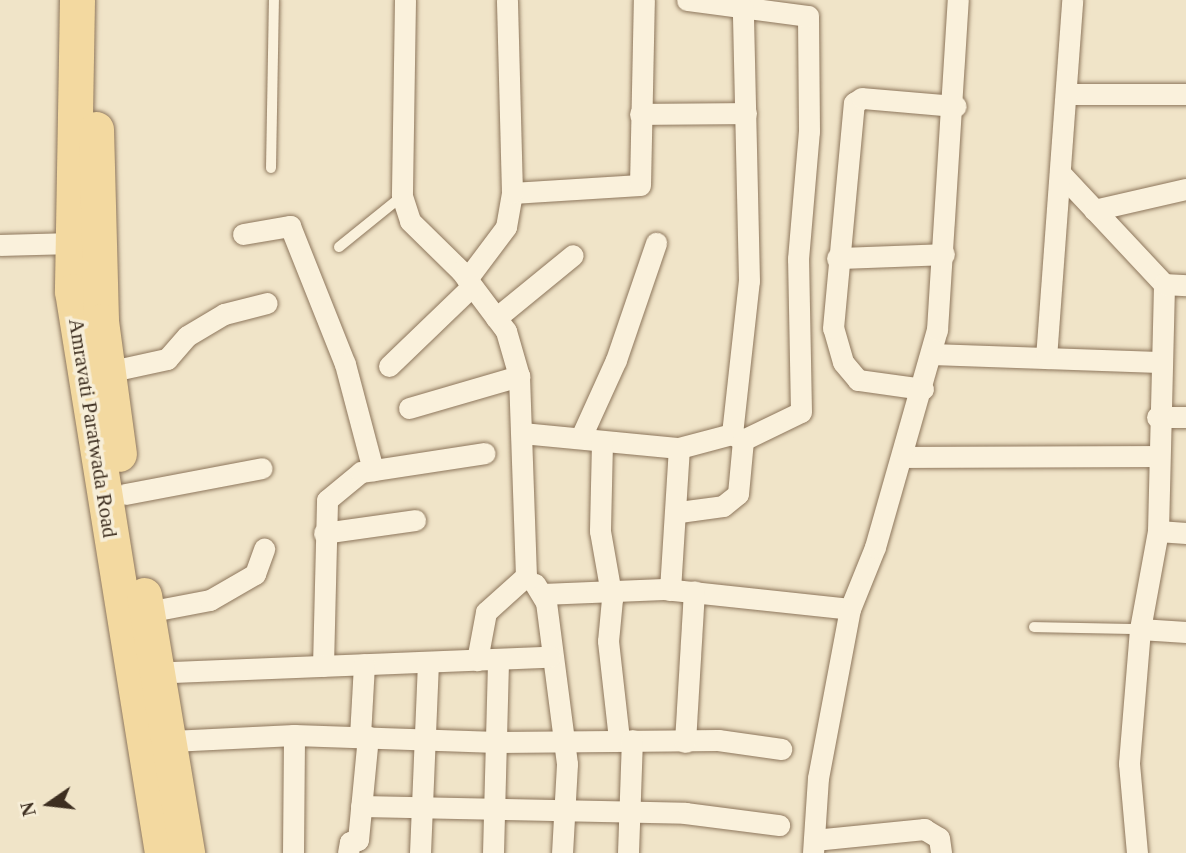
<!DOCTYPE html>
<style>
body{margin:0}
#map{position:relative;width:1186px;height:853px;overflow:hidden;background:#f0e4c8;font-family:"Times New Roman",serif}
div>[style]{position:absolute}
.roads{filter:drop-shadow(0 0 2px #8d765c) drop-shadow(0 0 2px #8d765c)}
.service>*{height:10px;margin:-5px;padding:0 5px;transform-origin:5px;border-radius:5px;background:#faf1dc}
.minor>*{height:21px;margin:-10.5px;padding:0 10.5px;transform-origin:10.5px;border-radius:10.5px;background:#faf1dc}
.primary>*{height:35px;margin:-17.5px;padding:0 17.5px;transform-origin:17.5px;border-radius:17.5px;background:#f3d9a0}
span{translate:-50% -50%;white-space:nowrap;text-align:center;line-height:1.15;-webkit-text-stroke:7px #f7eed8;paint-order:stroke}
.street-label{font-size:21px;color:#3d2e20}
.north{position:absolute;left:14px;top:769px;width:70px;height:70px;-webkit-text-stroke:5px #f7eed8;paint-order:stroke;rotate:256deg;font-size:19px;font-weight:700;line-height:28px;text-align:center;color:#3d2e20}
.north::after{content:'';display:block;margin:auto;width:24px;height:32px;background:#3d2e20;clip-path:polygon(50% 0,100% 100%,50% 72%,0 100%)}
</style>
<div id="map">
<div class="roads">
<div class="service">
<div style="left:271px;top:168px;width:168px;rotate:-89deg"></div>
<div style="left:339px;top:247px;width:81px;rotate:-39deg"></div>
<div style="left:1034px;top:627px;width:106px;rotate:1.1deg"></div>
</div>
<div class="minor">
<div style="left:405px;top:0;width:196px;rotate:90.9deg"></div>
<div style="left:402px;top:196px;width:26px;rotate:72deg"></div>
<div style="left:410px;top:221px;width:71px;rotate:44.4deg"></div>
<div style="left:461px;top:271px;width:75px;rotate:53.1deg"></div>
<div style="left:506px;top:331px;width:47px;rotate:73.9deg"></div>
<div style="left:519px;top:376px;width:200px;rotate:88deg"></div>
<div style="left:526px;top:576px;width:54px;rotate:138deg"></div>
<div style="left:486px;top:612px;width:49px;rotate:100.6deg"></div>
<div style="left:1068px;top:94px;width:118px"></div>
<div style="left:640px;top:114px;width:106px;rotate:-0.5deg"></div>
<div style="left:1061px;top:174px;width:151px;rotate:46.9deg"></div>
<div style="left:512px;top:193px;width:128px;rotate:-3.6deg"></div>
<div style="left:640px;top:185px;width:185px;rotate:-88.8deg"></div>
<div style="left:1094px;top:210px;width:94px;rotate:-12.9deg"></div>
<div style="left:243px;top:234px;width:48px;rotate:-9.7deg"></div>
<div style="left:290px;top:226px;width:149px;rotate:68.3deg"></div>
<div style="left:345px;top:364px;width:110px;rotate:75.2deg"></div>
<div style="left:0;top:245px;width:72px;rotate:-1.6deg"></div>
<div style="left:837px;top:258px;width:107px;rotate:-2.1deg"></div>
<div style="left:467px;top:279px;width:65px;rotate:-53.1deg"></div>
<div style="left:506px;top:227px;width:35px;rotate:-80deg"></div>
<div style="left:512px;top:193px;width:193px;rotate:-91.5deg"></div>
<div style="left:496px;top:318px;width:99px;rotate:-39.3deg"></div>
<div style="left:931px;top:354px;width:228px;rotate:2deg"></div>
<div style="left:1046px;top:358px;width:359px;rotate:-85.8deg"></div>
<div style="left:389px;top:366px;width:115px;rotate:-43.9deg"></div>
<div style="left:98px;top:374px;width:71px;rotate:-12.3deg"></div>
<div style="left:167px;top:359px;width:30px;rotate:-49deg"></div>
<div style="left:187px;top:336px;width:43px;rotate:-30.7deg"></div>
<div style="left:224px;top:314px;width:44px;rotate:-14.3deg"></div>
<div style="left:923px;top:389px;width:66px;rotate:-172.1deg"></div>
<div style="left:858px;top:380px;width:23px;rotate:-130deg"></div>
<div style="left:843px;top:362px;width:35px;rotate:-106deg"></div>
<div style="left:833px;top:328px;width:226px;rotate:-84.7deg"></div>
<div style="left:854px;top:103px;width:9px;rotate:-32deg"></div>
<div style="left:862px;top:98px;width:94px;rotate:4.9deg"></div>
<div style="left:409px;top:408px;width:115px;rotate:-16.2deg"></div>
<div style="left:1157px;top:417px;width:29px"></div>
<div style="left:522px;top:433px;width:158px;rotate:5.5deg"></div>
<div style="left:679px;top:448px;width:55px;rotate:-14.8deg"></div>
<div style="left:732px;top:434px;width:13px;rotate:29deg"></div>
<div style="left:743px;top:440px;width:64px;rotate:-25.8deg"></div>
<div style="left:801px;top:412px;width:153px;rotate:-91.1deg"></div>
<div style="left:798px;top:259px;width:128px;rotate:-85.1deg"></div>
<div style="left:809px;top:131px;width:115px;rotate:-90.5deg"></div>
<div style="left:808px;top:16px;width:122px;rotate:-172.5deg"></div>
<div style="left:732px;top:434px;width:154px;rotate:-83.7deg"></div>
<div style="left:749px;top:281px;width:273px;rotate:-91.3deg"></div>
<div style="left:581px;top:437px;width:85px;rotate:-65.6deg"></div>
<div style="left:616px;top:360px;width:124px;rotate:-71.1deg"></div>
<div style="left:602px;top:442px;width:89px;rotate:91.3deg"></div>
<div style="left:600px;top:531px;width:69px;rotate:80deg"></div>
<div style="left:612px;top:599px;width:42px;rotate:95.4deg"></div>
<div style="left:608px;top:641px;width:99px;rotate:83.6deg"></div>
<div style="left:903px;top:457px;width:254px;rotate:-0.2deg"></div>
<div style="left:125px;top:494px;width:139px;rotate:-10.7deg"></div>
<div style="left:679px;top:512px;width:44px;rotate:-7.8deg"></div>
<div style="left:723px;top:506px;width:19px;rotate:-39deg"></div>
<div style="left:738px;top:494px;width:54px;rotate:-84.7deg"></div>
<div style="left:1158px;top:531px;width:28px;rotate:4deg"></div>
<div style="left:324px;top:533px;width:92px;rotate:-8.1deg"></div>
<div style="left:535px;top:584px;width:21px;rotate:59deg"></div>
<div style="left:546px;top:602px;width:163px;rotate:82.6deg"></div>
<div style="left:567px;top:764px;width:89px;rotate:93.2deg"></div>
<div style="left:670px;top:590px;width:142px;rotate:-86.4deg"></div>
<div style="left:542px;top:594px;width:122px;rotate:-2.3deg"></div>
<div style="left:664px;top:589px;width:187px;rotate:6.1deg"></div>
<div style="left:147px;top:612px;width:64px;rotate:-10.8deg"></div>
<div style="left:210px;top:600px;width:52px;rotate:-30deg"></div>
<div style="left:255px;top:574px;width:27px;rotate:-70deg"></div>
<div style="left:1140px;top:629px;width:46px;rotate:3.7deg"></div>
<div style="left:323px;top:666px;width:166px;rotate:-88.6deg"></div>
<div style="left:327px;top:500px;width:44px;rotate:-39.5deg"></div>
<div style="left:361px;top:472px;width:125px;rotate:-8.7deg"></div>
<div style="left:146px;top:673px;width:404px;rotate:-2.3deg"></div>
<div style="left:360px;top:736px;width:72px;rotate:-86.8deg"></div>
<div style="left:171px;top:741px;width:123px;rotate:-2.8deg"></div>
<div style="left:294px;top:735px;width:203px;rotate:2deg"></div>
<div style="left:497px;top:742px;width:221px;rotate:-0.5deg"></div>
<div style="left:718px;top:740px;width:64px;rotate:8.1deg"></div>
<div style="left:685px;top:742px;width:151px;rotate:-86.6deg"></div>
<div style="left:361px;top:806px;width:324px;rotate:1.2deg"></div>
<div style="left:685px;top:813px;width:95px;rotate:7.3deg"></div>
<div style="left:814px;top:840px;width:111px;rotate:-5.7deg"></div>
<div style="left:924px;top:829px;width:17px;rotate:31deg"></div>
<div style="left:939px;top:838px;width:15px;rotate:82deg"></div>
<div style="left:293px;top:853px;width:118px;rotate:-89.5deg"></div>
<div style="left:348px;top:853px;width:11px;rotate:-80deg"></div>
<div style="left:350px;top:842px;width:8px;rotate:-14deg"></div>
<div style="left:358px;top:840px;width:104px;rotate:-84.5deg"></div>
<div style="left:420px;top:853px;width:191px;rotate:-87.6deg"></div>
<div style="left:493px;top:853px;width:194px;rotate:-88.5deg"></div>
<div style="left:628px;top:853px;width:113px;rotate:-88deg"></div>
<div style="left:813px;top:853px;width:75px;rotate:-86.2deg"></div>
<div style="left:818px;top:778px;width:172px;rotate:-79.3deg"></div>
<div style="left:850px;top:609px;width:67px;rotate:-68deg"></div>
<div style="left:875px;top:547px;width:226px;rotate:-74.1deg"></div>
<div style="left:937px;top:330px;width:331px;rotate:-86.4deg"></div>
<div style="left:1137px;top:853px;width:90px;rotate:-95.1deg"></div>
<div style="left:1129px;top:763px;width:134px;rotate:-85.3deg"></div>
<div style="left:1140px;top:629px;width:100px;rotate:-79.6deg"></div>
<div style="left:1158px;top:531px;width:247px;rotate:-88.6deg"></div>
<div style="left:1164px;top:284px;width:22px;rotate:3deg"></div>
</div>
<div class="primary">
<div style="left:77px;top:0;width:291px;rotate:91deg"></div>
<div style="left:72px;top:291px;width:569px;rotate:80.9deg"></div>
<div style="left:96px;top:129px;width:192px;rotate:88.5deg"></div>
<div style="left:101px;top:321px;width:134px;rotate:82.3deg"></div>
<div style="left:144px;top:595px;width:262px;rotate:80.5deg"></div>
</div>
</div>
<div class="street-label">
<span style="left:93px;top:428px;rotate:81deg">Amravati Paratwada Road</span>
</div>
<div class="north">N</div>
</div>
